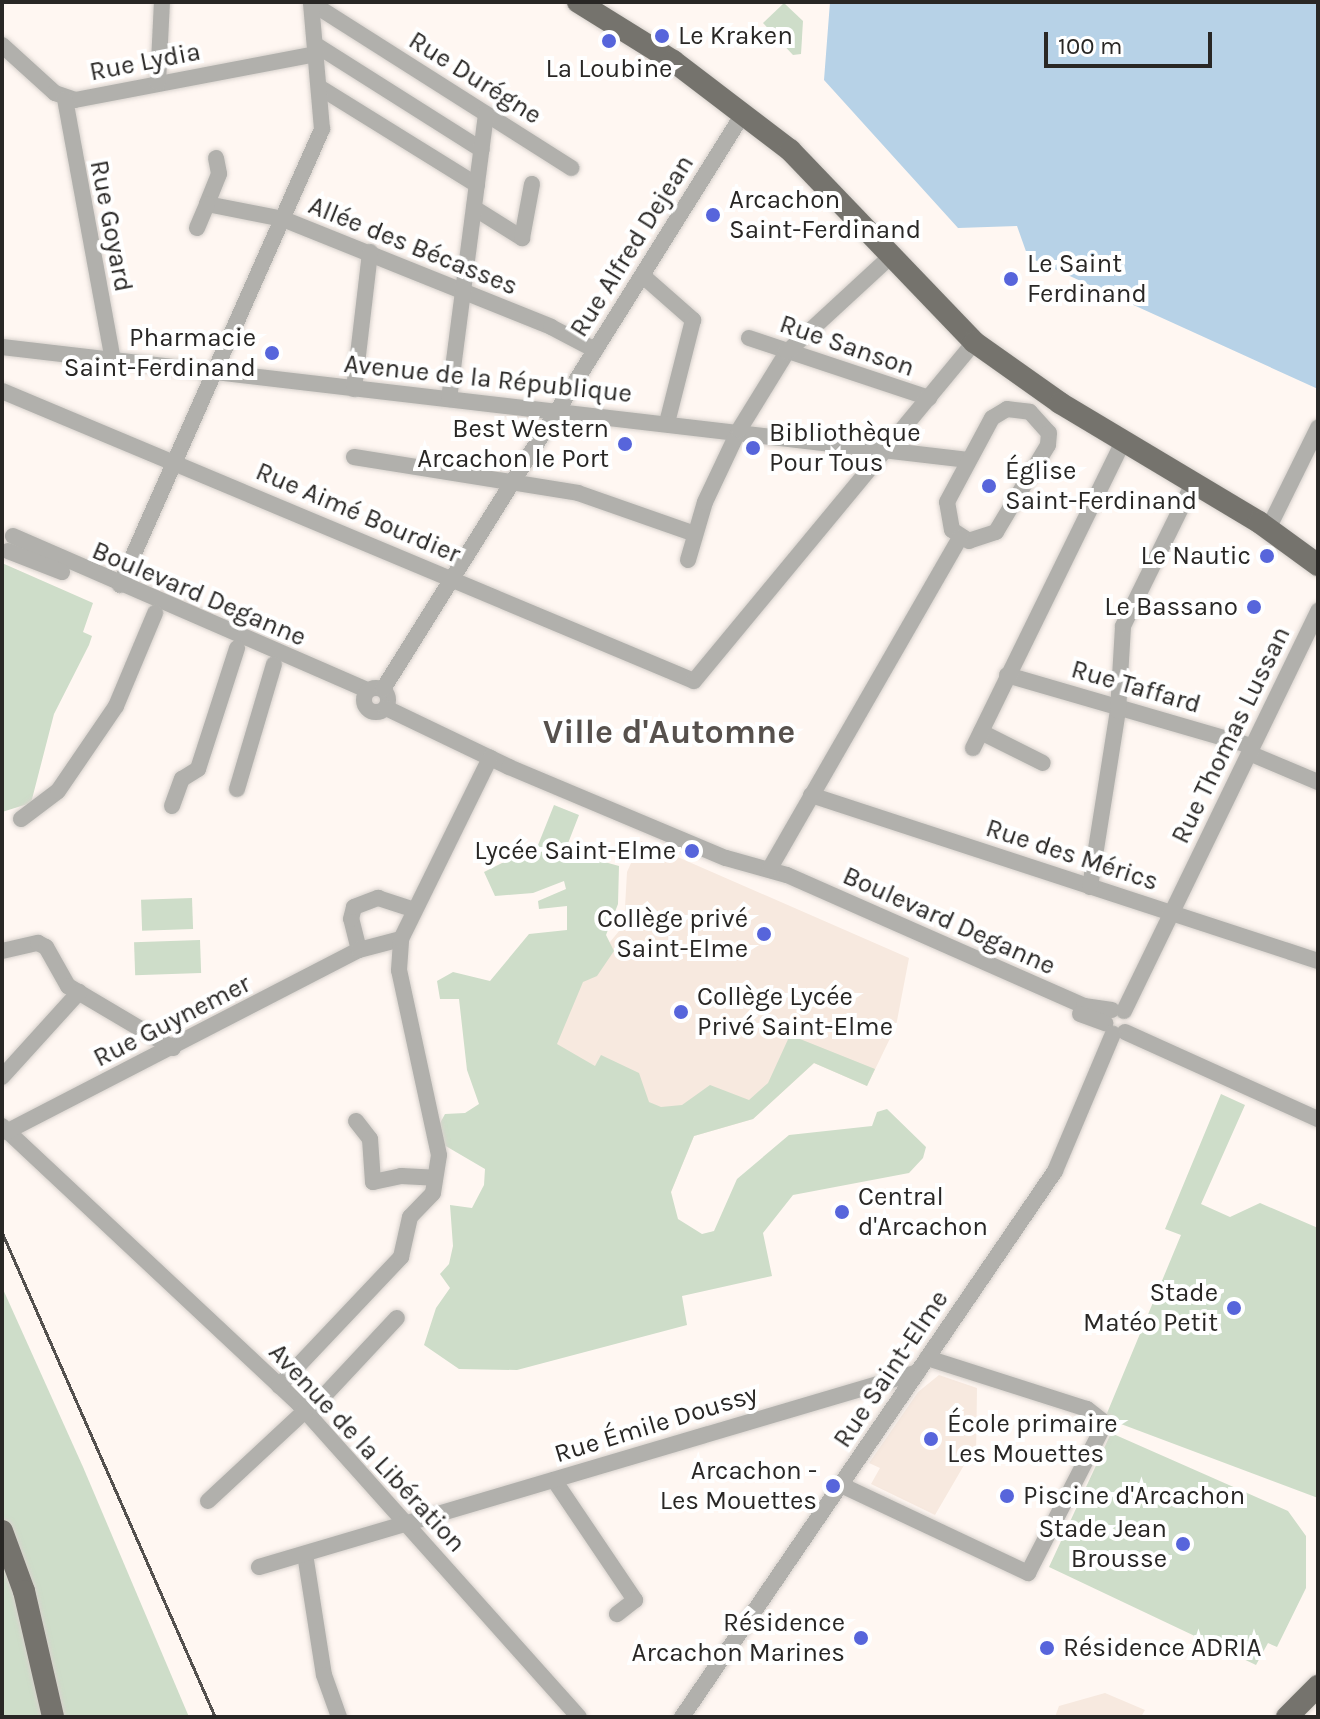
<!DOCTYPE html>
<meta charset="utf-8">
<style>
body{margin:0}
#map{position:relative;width:1320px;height:1719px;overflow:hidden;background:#fff7f2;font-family:Karla,sans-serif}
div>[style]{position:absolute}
.built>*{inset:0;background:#f7e9df}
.green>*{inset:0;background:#ceddc9;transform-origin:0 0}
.water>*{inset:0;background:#b7d2e7}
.roads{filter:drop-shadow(0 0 2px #d8d2cd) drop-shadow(0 0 2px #d8d2cd)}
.minor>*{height:16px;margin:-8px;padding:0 8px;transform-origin:8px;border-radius:8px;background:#b1b0ac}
.minor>.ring{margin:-8px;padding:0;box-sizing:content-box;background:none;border:16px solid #b1b0ac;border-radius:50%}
.major>*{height:22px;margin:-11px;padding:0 11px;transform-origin:11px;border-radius:11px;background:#75736d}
.rail>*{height:3px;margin:-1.5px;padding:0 1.5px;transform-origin:1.5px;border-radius:1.5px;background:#54514f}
.dots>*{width:22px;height:22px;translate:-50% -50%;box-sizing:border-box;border:4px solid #fff;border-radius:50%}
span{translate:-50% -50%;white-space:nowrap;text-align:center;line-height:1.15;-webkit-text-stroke:8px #fff;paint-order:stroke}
.poi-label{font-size:26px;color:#292725}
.left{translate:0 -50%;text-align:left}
.right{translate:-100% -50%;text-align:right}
.street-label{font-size:26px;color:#292725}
.district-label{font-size:34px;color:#57514d;font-weight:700}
.frame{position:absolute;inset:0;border:4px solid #292725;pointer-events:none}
.scale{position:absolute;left:1044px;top:32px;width:168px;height:36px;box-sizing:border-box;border:4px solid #292725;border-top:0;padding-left:10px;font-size:24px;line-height:28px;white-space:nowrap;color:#292725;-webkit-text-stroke:6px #fff;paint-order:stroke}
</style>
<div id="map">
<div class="built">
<div style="clip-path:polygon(641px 841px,909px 958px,896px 1026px,867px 1086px,814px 1063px,753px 1119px,694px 1136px,671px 1192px,551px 1045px,582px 976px,624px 925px,627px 872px)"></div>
<div style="clip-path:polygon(939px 1375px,977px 1388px,976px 1459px,967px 1460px,935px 1515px,871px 1484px,880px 1468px,869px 1463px,918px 1392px)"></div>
<div style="clip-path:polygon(1105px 1693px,1145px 1710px,1141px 1717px,1055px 1717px,1059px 1706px)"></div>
</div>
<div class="green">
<div style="clip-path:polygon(784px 3px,803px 21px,801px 54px,793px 55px,763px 23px)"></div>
<div style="clip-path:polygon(2px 563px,93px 603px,83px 632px,92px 636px,89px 645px,54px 714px,31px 803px,2px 812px)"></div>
<div style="clip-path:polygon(554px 805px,579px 815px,565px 851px,619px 866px,618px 904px,606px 935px,614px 951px,597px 976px,583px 982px,557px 1044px,595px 1066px,601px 1055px,639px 1073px,649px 1102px,661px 1107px,682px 1105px,710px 1085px,749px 1100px,768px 1083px,790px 1035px,875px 1069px,867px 1086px,814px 1063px,753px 1119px,694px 1136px,671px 1192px,678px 1219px,702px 1234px,714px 1231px,737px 1179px,789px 1135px,872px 1126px,877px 1112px,887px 1109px,926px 1147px,923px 1158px,909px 1173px,793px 1195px,763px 1233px,772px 1276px,682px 1296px,687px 1325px,517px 1370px,459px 1369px,424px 1345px,436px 1308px,450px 1288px,440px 1274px,449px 1264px,453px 1246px,450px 1205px,472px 1208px,484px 1185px,485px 1169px,444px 1145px,439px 1125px,445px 1114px,465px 1113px,479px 1104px,467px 1070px,459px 999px,440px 999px,437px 981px,453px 972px,490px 981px,529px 934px,567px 930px,567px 906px,539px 909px,538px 901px,566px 889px,564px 881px,533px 893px,495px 896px,484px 872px,538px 845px)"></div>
<div style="left:192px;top:898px;width:31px;height:51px;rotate:88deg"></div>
<div style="left:200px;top:940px;width:33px;height:66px;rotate:88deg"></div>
<div style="clip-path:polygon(1221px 1094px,1245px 1105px,1201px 1204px,1230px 1217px,1260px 1203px,1318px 1228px,1318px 1498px,1105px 1418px,1181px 1235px,1165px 1229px)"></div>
<div style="clip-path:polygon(2px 1287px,83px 1467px,189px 1717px,2px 1717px)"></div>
<div style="clip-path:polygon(1111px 1433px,1288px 1511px,1306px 1536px,1306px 1588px,1277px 1647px,1268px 1643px,1256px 1665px,1049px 1567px)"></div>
</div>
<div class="water">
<div style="clip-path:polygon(830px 2px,1318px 2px,1318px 389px,1028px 257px,1017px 226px,958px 228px,824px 80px)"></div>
</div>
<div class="roads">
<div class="minor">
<div style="left:313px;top:4px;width:306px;rotate:32.4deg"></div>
<div style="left:2px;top:45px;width:72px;rotate:42.2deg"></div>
<div style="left:55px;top:93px;width:21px;rotate:19deg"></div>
<div style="left:75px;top:100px;width:246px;rotate:-10.8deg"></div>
<div style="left:316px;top:45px;width:196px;rotate:32.3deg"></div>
<div style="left:158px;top:83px;width:81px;rotate:-87.2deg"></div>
<div style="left:319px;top:87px;width:186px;rotate:31.8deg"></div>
<div style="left:65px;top:99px;width:266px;rotate:79.6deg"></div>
<div style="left:216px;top:158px;width:16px;rotate:79deg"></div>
<div style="left:219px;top:174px;width:32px;rotate:112deg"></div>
<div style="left:207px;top:204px;width:77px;rotate:11.2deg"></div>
<div style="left:283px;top:219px;width:289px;rotate:21.9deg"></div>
<div style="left:551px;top:327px;width:50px;rotate:27.6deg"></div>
<div style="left:474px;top:208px;width:57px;rotate:32deg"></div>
<div style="left:522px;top:238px;width:55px;rotate:-79.5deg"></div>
<div style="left:197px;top:228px;width:26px;rotate:-67deg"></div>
<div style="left:643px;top:276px;width:67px;rotate:41.3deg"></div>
<div style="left:693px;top:320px;width:106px;rotate:104.2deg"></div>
<div style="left:749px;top:338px;width:190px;rotate:18.4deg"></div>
<div style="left:2px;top:347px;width:973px;rotate:6.67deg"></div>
<div style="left:354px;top:389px;width:138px;rotate:-83.3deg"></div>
<div style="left:2px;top:391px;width:750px;rotate:22.74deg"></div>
<div style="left:694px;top:681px;width:440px;rotate:-50.4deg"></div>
<div style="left:449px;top:399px;width:287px;rotate:-82.6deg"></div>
<div style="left:1007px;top:409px;width:23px;rotate:7deg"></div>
<div style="left:1030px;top:412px;width:28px;rotate:48deg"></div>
<div style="left:1049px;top:433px;width:12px;rotate:95deg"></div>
<div style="left:1048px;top:445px;width:101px;rotate:120.9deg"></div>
<div style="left:996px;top:532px;width:28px;rotate:162deg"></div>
<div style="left:969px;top:541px;width:20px;rotate:-147deg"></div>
<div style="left:952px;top:530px;width:28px;rotate:-100deg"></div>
<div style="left:947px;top:502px;width:95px;rotate:-61.8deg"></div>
<div style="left:992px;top:418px;width:17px;rotate:-31deg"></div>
<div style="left:354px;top:457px;width:227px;rotate:9.1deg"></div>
<div style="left:578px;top:493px;width:124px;rotate:19.3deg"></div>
<div style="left:1268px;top:529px;width:113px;rotate:-63.7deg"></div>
<div style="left:13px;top:536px;width:387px;rotate:23.5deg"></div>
<div style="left:8px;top:551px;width:58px;rotate:21.3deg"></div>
<div style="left:688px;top:560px;width:60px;rotate:-73.7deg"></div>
<div style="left:705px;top:502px;width:80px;rotate:-64.7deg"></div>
<div style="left:739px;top:430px;width:92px;rotate:-58.4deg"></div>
<div style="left:787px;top:352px;width:143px;rotate:-42.7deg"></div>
<div style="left:120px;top:585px;width:499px;rotate:-66.1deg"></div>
<div style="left:322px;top:129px;width:127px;rotate:-95deg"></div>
<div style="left:1007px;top:675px;width:255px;rotate:16.2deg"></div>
<div class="ring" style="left:364px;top:688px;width:8px;height:8px"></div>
<div style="left:383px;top:689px;width:678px;rotate:-57.95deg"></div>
<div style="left:386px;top:708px;width:136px;rotate:25.6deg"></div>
<div style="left:509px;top:767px;width:235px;rotate:22.8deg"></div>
<div style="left:726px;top:858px;width:63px;rotate:15.6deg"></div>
<div style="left:787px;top:875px;width:325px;rotate:23.8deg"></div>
<div style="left:1084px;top:1006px;width:28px;rotate:8deg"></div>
<div style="left:981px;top:732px;width:69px;rotate:26.6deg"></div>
<div style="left:973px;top:748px;width:343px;rotate:-63.9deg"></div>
<div style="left:1249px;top:753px;width:75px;rotate:22.8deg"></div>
<div style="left:237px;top:789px;width:130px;rotate:-73.5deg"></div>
<div style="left:811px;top:795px;width:533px;rotate:18.13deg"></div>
<div style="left:172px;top:806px;width:29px;rotate:-70deg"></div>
<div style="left:182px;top:779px;width:19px;rotate:-32deg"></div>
<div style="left:198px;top:769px;width:127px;rotate:-72.1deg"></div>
<div style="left:21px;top:819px;width:46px;rotate:-37.1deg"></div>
<div style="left:58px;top:791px;width:103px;rotate:-55.7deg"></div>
<div style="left:116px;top:706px;width:101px;rotate:-67.2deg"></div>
<div style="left:770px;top:868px;width:382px;rotate:-60.1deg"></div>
<div style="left:1090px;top:887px;width:178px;rotate:-81deg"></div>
<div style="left:1118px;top:711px;width:85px;rotate:-86.6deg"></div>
<div style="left:1123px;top:626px;width:158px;rotate:-63.8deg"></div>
<div style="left:359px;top:950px;width:32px;rotate:-104deg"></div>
<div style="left:351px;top:919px;width:12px;rotate:-76deg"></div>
<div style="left:354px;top:907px;width:26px;rotate:-21deg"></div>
<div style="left:378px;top:898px;width:38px;rotate:18deg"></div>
<div style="left:2px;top:951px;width:37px;rotate:-13deg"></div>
<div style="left:38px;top:943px;width:9px;rotate:27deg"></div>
<div style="left:46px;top:947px;width:45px;rotate:60.6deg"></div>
<div style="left:68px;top:986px;width:122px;rotate:30.6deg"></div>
<div style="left:1124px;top:1011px;width:445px;rotate:-64.1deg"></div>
<div style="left:1080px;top:1014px;width:27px;rotate:20deg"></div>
<div style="left:1125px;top:1032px;width:212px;rotate:24.3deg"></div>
<div style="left:2px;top:1077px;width:115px;rotate:-47.8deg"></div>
<div style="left:356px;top:1121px;width:23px;rotate:52deg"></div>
<div style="left:370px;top:1139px;width:43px;rotate:86deg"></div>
<div style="left:373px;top:1182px;width:29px;rotate:-12deg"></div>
<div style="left:401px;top:1176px;width:34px;rotate:3deg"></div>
<div style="left:2px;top:1126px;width:407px;rotate:43.1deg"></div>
<div style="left:299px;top:1404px;width:420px;rotate:48.2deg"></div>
<div style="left:6px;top:1132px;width:397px;rotate:-27.3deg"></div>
<div style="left:359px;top:950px;width:43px;rotate:-14.7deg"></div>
<div style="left:279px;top:1386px;width:178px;rotate:-46.6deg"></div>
<div style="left:401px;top:1257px;width:41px;rotate:-77.3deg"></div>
<div style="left:410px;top:1217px;width:33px;rotate:-46deg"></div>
<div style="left:433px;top:1193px;width:38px;rotate:-81deg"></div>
<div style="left:439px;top:1155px;width:189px;rotate:-102.2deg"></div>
<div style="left:399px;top:970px;width:31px;rotate:-86deg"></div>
<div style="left:401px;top:939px;width:202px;rotate:-63.8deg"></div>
<div style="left:308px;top:1413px;width:130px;rotate:-46.9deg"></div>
<div style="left:554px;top:1480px;width:145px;rotate:56deg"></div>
<div style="left:635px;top:1600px;width:23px;rotate:142deg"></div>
<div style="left:841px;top:1485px;width:207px;rotate:25.2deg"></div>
<div style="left:1028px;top:1573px;width:169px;rotate:-62.8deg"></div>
<div style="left:1105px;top:1423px;width:23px;rotate:-142deg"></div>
<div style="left:1087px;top:1409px;width:168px;rotate:-162.3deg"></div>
<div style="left:208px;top:1501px;width:132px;rotate:-42.9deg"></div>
<div style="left:305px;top:1554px;width:122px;rotate:81.1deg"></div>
<div style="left:324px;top:1675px;width:45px;rotate:70.3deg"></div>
<div style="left:259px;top:1567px;width:687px;rotate:-16.48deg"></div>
<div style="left:682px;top:1717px;width:661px;rotate:-55.66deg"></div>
<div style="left:1055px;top:1171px;width:149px;rotate:-67.1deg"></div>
</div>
<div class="major">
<div style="left:578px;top:2px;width:112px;rotate:31.8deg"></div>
<div style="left:673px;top:61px;width:147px;rotate:37.3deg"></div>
<div style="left:790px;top:150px;width:266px;rotate:46.2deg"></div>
<div style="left:974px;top:342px;width:105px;rotate:35.3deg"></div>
<div style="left:1060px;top:403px;width:232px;rotate:30.9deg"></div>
<div style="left:1259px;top:522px;width:73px;rotate:36.1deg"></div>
<div style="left:2px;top:1531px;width:64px;rotate:69.9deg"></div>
<div style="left:24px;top:1591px;width:129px;rotate:77deg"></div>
<div style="left:1287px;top:1717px;width:44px;rotate:-45deg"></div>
</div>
</div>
<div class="rail">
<div style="left:2px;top:1233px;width:529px;rotate:66.25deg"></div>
</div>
<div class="dots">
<div style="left:662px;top:36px;background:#5765db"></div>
<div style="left:609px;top:41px;background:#5765db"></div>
<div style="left:713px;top:215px;background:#5765db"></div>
<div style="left:1011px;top:279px;background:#5765db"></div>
<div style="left:272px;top:353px;background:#5765db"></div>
<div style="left:625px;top:444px;background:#5765db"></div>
<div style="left:753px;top:448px;background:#5765db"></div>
<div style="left:989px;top:486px;background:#5765db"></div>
<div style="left:1267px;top:556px;background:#5765db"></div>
<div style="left:1254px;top:607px;background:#5765db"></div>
<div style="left:692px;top:851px;background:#5765db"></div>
<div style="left:764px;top:934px;background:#5765db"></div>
<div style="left:681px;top:1012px;background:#5765db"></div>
<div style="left:842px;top:1212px;background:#5765db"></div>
<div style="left:1234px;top:1308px;background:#5765db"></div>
<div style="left:931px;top:1439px;background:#5765db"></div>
<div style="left:833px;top:1486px;background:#5765db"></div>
<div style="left:1007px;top:1496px;background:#5765db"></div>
<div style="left:1183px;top:1544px;background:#5765db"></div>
<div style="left:861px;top:1638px;background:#5765db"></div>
<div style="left:1047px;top:1648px;background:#5765db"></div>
</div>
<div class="poi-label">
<span class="left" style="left:678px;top:36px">Le Kraken</span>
<span style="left:609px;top:69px">La Loubine</span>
<span class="left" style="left:729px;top:215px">Arcachon<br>Saint-Ferdinand</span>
<span class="left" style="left:1027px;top:279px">Le Saint<br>Ferdinand</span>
<span class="right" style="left:256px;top:353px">Pharmacie<br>Saint-Ferdinand</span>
<span class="right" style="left:609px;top:444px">Best Western<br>Arcachon le Port</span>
<span class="left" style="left:769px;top:448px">Bibliothèque<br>Pour Tous</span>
<span class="left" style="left:1005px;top:486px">Église<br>Saint-Ferdinand</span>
<span class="right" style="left:1251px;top:556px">Le Nautic</span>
<span class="right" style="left:1238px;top:607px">Le Bassano</span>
<span class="right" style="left:676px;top:851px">Lycée Saint-Elme</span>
<span class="right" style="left:748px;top:934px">Collège privé<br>Saint-Elme</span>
<span class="left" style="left:697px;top:1012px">Collège Lycée<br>Privé Saint-Elme</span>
<span class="left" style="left:858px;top:1212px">Central<br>d'Arcachon</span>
<span class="right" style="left:1218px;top:1308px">Stade<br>Matéo Petit</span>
<span class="left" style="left:947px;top:1439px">École primaire<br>Les Mouettes</span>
<span class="right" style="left:817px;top:1486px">Arcachon -<br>Les Mouettes</span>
<span class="left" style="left:1023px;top:1496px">Piscine d'Arcachon</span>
<span class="right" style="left:1167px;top:1544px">Stade Jean<br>Brousse</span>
<span class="right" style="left:845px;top:1638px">Résidence<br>Arcachon Marines</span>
<span class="left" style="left:1063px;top:1648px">Résidence ADRIA</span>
</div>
<div class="street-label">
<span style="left:145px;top:62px;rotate:-11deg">Rue Lydia</span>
<span style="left:475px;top:78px;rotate:32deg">Rue Durégne</span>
<span style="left:111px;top:226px;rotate:79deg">Rue Goyard</span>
<span style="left:413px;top:246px;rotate:22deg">Allée des Bécasses</span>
<span style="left:632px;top:246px;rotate:-58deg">Rue Alfred Dejean</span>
<span style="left:847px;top:346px;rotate:19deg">Rue Sanson</span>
<span style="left:488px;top:379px;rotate:6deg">Avenue de la République</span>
<span style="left:358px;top:513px;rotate:23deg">Rue Aimé Bourdier</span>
<span style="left:199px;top:594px;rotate:23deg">Boulevard Deganne</span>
<span style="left:1136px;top:687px;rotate:16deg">Rue Taffard</span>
<span style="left:1231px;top:735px;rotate:-64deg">Rue Thomas Lussan</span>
<span style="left:1072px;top:855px;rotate:18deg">Rue des Mérics</span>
<span style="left:949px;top:921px;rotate:24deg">Boulevard Deganne</span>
<span style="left:172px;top:1021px;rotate:-27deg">Rue Guynemer</span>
<span style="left:891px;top:1369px;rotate:-56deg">Rue Saint-Elme</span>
<span style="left:656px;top:1424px;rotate:-17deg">Rue Émile Doussy</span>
<span style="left:367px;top:1448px;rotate:47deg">Avenue de la Libération</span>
</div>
<div class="district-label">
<span style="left:669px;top:733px">Ville d'Automne</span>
</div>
<div class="frame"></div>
<div class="scale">100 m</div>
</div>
